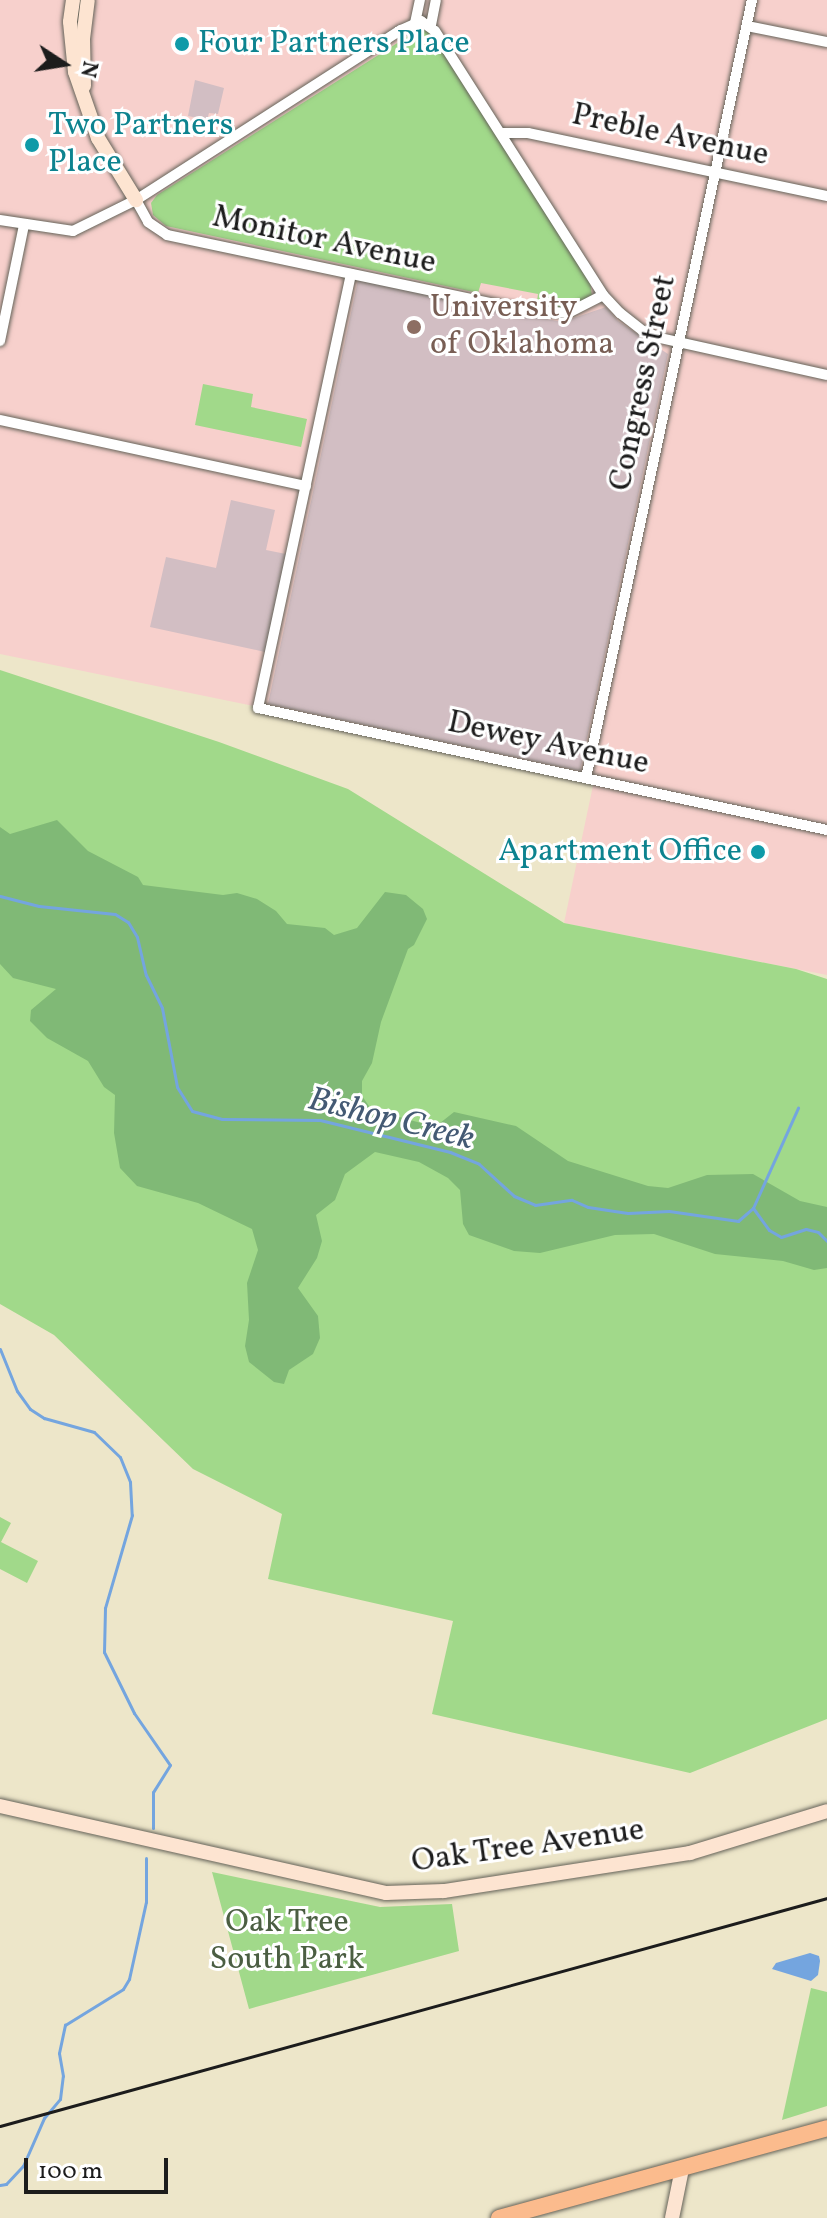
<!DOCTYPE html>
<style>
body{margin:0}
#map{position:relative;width:827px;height:2218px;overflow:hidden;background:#ede6c9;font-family:Vollkorn,serif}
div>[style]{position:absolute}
.built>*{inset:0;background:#f7d0cc}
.industrial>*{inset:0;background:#d2bec3}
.green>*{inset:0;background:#a1d98a}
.forest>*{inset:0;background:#80b976}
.water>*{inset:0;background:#74a5df}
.stream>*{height:3px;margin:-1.5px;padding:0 1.5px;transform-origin:1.5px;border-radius:1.5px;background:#74a5df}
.roads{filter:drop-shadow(0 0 2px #656359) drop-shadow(0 0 2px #656359)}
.street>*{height:10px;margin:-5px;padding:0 5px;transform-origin:5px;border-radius:5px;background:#fff}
.secondary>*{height:14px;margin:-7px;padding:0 7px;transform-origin:7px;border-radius:7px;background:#fde4d1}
.primary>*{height:16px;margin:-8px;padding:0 8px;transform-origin:8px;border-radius:8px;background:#fbbb8d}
.rail>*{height:3px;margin:-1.5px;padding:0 1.5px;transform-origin:1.5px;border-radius:1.5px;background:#1c1c1c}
.dots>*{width:22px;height:22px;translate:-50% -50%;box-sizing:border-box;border:4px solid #fff;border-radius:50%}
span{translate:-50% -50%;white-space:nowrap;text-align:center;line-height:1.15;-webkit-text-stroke:6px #fff;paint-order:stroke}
.culture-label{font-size:32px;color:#0d838f}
.left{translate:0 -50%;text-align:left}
.right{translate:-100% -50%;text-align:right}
.street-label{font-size:32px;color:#1c1c1c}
.education-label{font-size:32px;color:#785e54}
.park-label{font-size:32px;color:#4b5e42}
.water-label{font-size:34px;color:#445a74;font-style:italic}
.north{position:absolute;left:24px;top:24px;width:80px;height:80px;-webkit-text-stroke:6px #fff;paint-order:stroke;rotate:102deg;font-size:22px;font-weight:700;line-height:32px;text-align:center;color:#1c1c1c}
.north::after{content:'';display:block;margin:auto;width:28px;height:36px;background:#1c1c1c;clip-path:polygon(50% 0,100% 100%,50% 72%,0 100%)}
.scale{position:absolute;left:24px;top:2158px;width:144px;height:36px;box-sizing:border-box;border:4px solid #1c1c1c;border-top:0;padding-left:10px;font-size:24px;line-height:28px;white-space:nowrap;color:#1c1c1c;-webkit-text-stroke:6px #fff;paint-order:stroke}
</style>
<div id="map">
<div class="built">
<div style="clip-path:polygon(0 0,827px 0,827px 975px,564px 923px,595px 776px,0 654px)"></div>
</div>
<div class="industrial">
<div style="clip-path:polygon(195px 80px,224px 88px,218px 114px,209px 113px,207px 120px,188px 116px)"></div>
<div style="clip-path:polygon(358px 280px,562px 322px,606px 307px,618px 321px,668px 354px,580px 771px,268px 704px)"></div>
<div style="clip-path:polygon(231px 500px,275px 510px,266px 550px,286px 554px,265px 652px,150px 627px,166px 557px,216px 568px)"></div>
</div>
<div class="green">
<div style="clip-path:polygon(421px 28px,430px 33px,590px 281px,592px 296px,564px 310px,536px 308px,538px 294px,481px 283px,478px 293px,166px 226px,153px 215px,151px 203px,157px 195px)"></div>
<div style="clip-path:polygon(203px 384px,253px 394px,251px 407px,307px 419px,301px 447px,195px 425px)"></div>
<div style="clip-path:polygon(0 670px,219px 742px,348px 789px,564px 923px,796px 969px,827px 979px,827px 1719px,690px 1773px,432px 1714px,453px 1621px,268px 1579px,282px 1514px,193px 1469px,54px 1335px,0 1304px)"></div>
<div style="clip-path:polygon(0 1517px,11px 1523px,1px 1542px,38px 1561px,27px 1583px,0 1569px)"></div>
<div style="clip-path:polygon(212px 1872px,380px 1907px,452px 1904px,459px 1951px,249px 2009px)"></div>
<div style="clip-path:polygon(811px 1988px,827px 1992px,827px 2106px,782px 2120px)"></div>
</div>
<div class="forest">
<div style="clip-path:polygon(57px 820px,88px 851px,138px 877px,143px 885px,223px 895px,237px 893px,257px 899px,276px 911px,287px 924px,325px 928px,334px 935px,357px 928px,385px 892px,406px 895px,423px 909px,427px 919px,414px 945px,408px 949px,381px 1022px,372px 1063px,362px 1081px,362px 1096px,371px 1109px,435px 1127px,454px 1112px,516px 1126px,568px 1161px,648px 1186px,668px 1188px,707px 1175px,753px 1174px,800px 1201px,827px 1207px,827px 1268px,814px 1270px,783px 1261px,715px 1254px,654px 1234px,615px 1235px,540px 1253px,514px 1251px,469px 1235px,463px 1224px,460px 1190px,448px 1178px,419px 1162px,375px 1152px,345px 1174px,335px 1200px,316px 1215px,322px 1241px,317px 1258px,298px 1288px,318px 1316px,320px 1338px,313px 1354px,289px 1370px,284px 1384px,274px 1382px,249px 1362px,245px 1346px,249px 1320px,247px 1283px,258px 1250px,252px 1229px,198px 1203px,137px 1186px,120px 1168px,114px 1133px,115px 1095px,104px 1087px,88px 1061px,47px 1038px,30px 1021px,31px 1010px,56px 989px,13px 978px,0 964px,0 827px,10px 834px)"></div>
</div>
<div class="water">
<div style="clip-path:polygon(810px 1953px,819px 1956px,820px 1961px,818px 1975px,811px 1981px,772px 1969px,776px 1963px)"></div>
</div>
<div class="stream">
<div style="left:0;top:896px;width:40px;rotate:14.4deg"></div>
<div style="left:39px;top:906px;width:76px;rotate:6deg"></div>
<div style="left:115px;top:914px;width:15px;rotate:32deg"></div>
<div style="left:128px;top:922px;width:17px;rotate:59deg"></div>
<div style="left:137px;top:937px;width:39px;rotate:77deg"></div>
<div style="left:146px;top:975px;width:37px;rotate:64deg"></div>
<div style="left:162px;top:1008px;width:80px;rotate:79.2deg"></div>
<div style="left:177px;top:1087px;width:28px;rotate:58deg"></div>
<div style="left:192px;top:1111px;width:31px;rotate:15deg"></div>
<div style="left:222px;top:1119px;width:98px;rotate:0.6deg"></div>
<div style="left:320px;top:1120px;width:134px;rotate:13.8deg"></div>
<div style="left:450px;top:1152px;width:31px;rotate:22deg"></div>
<div style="left:479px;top:1164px;width:47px;rotate:42.4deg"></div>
<div style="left:514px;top:1196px;width:23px;rotate:23deg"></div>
<div style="left:535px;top:1205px;width:37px;rotate:-8deg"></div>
<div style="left:572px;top:1200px;width:17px;rotate:24deg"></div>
<div style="left:588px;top:1207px;width:40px;rotate:8.5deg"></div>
<div style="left:628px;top:1213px;width:41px;rotate:-2.8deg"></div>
<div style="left:669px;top:1211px;width:70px;rotate:8.2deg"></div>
<div style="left:738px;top:1221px;width:20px;rotate:-41deg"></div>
<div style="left:753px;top:1208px;width:27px;rotate:54deg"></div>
<div style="left:769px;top:1230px;width:14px;rotate:30deg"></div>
<div style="left:781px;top:1237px;width:26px;rotate:-18deg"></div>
<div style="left:806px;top:1229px;width:12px;rotate:14deg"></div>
<div style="left:818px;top:1232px;width:13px;rotate:45deg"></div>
<div style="left:753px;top:1208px;width:110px;rotate:-65.8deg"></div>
<div style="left:0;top:1349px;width:45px;rotate:68deg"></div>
<div style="left:17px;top:1391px;width:22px;rotate:54deg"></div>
<div style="left:30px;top:1409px;width:17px;rotate:33deg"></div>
<div style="left:44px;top:1418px;width:52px;rotate:15.6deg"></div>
<div style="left:94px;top:1432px;width:36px;rotate:44deg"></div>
<div style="left:120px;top:1457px;width:27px;rotate:68deg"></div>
<div style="left:130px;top:1482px;width:33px;rotate:87deg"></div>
<div style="left:132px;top:1515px;width:97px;rotate:106.2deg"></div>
<div style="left:105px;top:1608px;width:44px;rotate:91.3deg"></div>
<div style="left:104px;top:1652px;width:68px;rotate:63.8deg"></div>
<div style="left:134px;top:1713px;width:63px;rotate:55.3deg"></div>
<div style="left:170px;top:1765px;width:32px;rotate:122deg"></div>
<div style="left:153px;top:1792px;width:36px;rotate:90deg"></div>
<div style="left:0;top:2185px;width:6px;rotate:-9deg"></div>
<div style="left:6px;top:2184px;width:25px;rotate:-47deg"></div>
<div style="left:23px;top:2166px;width:52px;rotate:-66.4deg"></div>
<div style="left:44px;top:2118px;width:25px;rotate:-50deg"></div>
<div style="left:60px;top:2099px;width:23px;rotate:-83deg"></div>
<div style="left:63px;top:2076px;width:23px;rotate:-100deg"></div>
<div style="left:59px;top:2053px;width:29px;rotate:-78deg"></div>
<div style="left:65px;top:2025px;width:68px;rotate:-31.8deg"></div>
<div style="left:123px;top:1989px;width:12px;rotate:-59deg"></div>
<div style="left:129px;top:1979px;width:79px;rotate:-77.6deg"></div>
<div style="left:146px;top:1902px;width:44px;rotate:-90deg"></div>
</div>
<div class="roads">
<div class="street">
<div style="left:415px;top:23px;width:24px;rotate:-78deg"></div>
<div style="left:431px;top:25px;width:25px;rotate:-79deg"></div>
<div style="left:747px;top:26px;width:82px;rotate:11.3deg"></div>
<div style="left:501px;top:133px;width:27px"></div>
<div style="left:528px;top:133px;width:306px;rotate:11.9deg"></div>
<div style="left:136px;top:200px;width:315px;rotate:-32.7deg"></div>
<div style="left:401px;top:30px;width:22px;rotate:-24deg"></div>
<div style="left:421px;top:21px;width:17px;rotate:36deg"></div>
<div style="left:435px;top:31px;width:313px;rotate:57.5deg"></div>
<div style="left:603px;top:295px;width:25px;rotate:47deg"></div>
<div style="left:620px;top:313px;width:29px;rotate:38deg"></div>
<div style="left:643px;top:331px;width:18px;rotate:22deg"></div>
<div style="left:660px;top:338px;width:171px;rotate:12.5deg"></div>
<div style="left:0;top:220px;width:74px;rotate:8.6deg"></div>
<div style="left:73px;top:231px;width:70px;rotate:-26.2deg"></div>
<div style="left:136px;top:200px;width:25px;rotate:61deg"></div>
<div style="left:148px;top:222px;width:23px;rotate:34deg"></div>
<div style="left:167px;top:235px;width:365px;rotate:11.9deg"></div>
<div style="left:524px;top:310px;width:44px;rotate:3.9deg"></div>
<div style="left:568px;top:313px;width:39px;rotate:-27deg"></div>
<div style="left:351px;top:274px;width:444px;rotate:102.1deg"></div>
<div style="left:258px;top:708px;width:582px;rotate:12.1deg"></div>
<div style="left:0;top:341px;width:118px;rotate:-78.3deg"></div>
<div style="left:0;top:420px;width:313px;rotate:12.2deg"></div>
<div style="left:586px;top:778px;width:796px;rotate:-77.96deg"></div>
</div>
<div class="secondary">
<div style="left:73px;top:0;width:22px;rotate:98deg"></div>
<div style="left:70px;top:22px;width:50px;rotate:84.3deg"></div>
<div style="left:75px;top:72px;width:70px;rotate:70.8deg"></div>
<div style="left:98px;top:138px;width:73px;rotate:58.5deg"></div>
<div style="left:84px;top:86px;width:47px;rotate:-91.2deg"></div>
<div style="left:83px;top:39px;width:39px;rotate:-83deg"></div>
<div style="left:0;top:1806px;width:396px;rotate:12.7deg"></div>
<div style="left:386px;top:1893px;width:58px;rotate:-2deg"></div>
<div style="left:444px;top:1891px;width:249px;rotate:-8.8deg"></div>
<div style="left:690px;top:1853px;width:143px;rotate:-17deg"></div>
<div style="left:672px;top:2218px;width:50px;rotate:-78.5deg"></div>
</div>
<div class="primary">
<div style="left:499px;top:2218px;width:340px;rotate:-15.3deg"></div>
</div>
</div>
<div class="rail">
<div style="left:0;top:2126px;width:858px;rotate:-15.41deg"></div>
</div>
<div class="dots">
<div style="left:182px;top:44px;background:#0f9aa8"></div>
<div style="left:32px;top:145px;background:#0f9aa8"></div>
<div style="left:414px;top:327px;background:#8d6e63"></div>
<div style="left:758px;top:852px;background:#0f9aa8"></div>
</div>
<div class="culture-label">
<span class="left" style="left:198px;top:44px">Four Partners Place</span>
<span class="left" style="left:48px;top:145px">Two Partners<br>Place</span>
<span class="right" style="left:742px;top:852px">Apartment Office</span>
</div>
<div class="street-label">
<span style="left:670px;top:136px;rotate:12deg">Preble Avenue</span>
<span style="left:324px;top:241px;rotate:12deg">Monitor Avenue</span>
<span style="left:644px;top:383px;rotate:-78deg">Congress Street</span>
<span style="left:548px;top:744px;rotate:12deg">Dewey Avenue</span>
<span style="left:528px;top:1847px;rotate:-8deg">Oak Tree Avenue</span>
</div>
<div class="education-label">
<span class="left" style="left:430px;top:327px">University<br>of Oklahoma</span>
</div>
<div class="park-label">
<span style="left:287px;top:1942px">Oak Tree<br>South Park</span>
</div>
<div class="water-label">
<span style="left:391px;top:1120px;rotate:14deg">Bishop Creek</span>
</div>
<div class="north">N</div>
<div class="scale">100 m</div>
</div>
